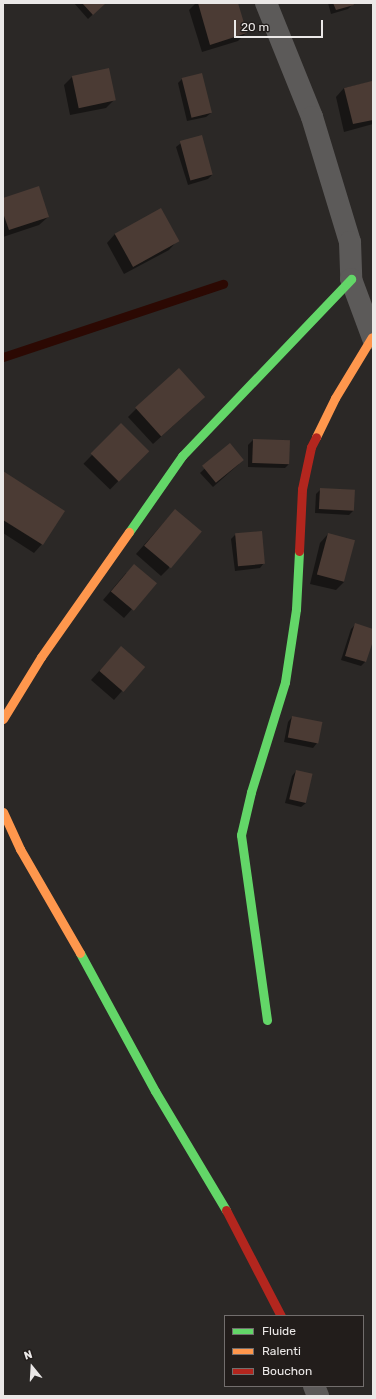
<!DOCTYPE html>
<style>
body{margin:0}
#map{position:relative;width:376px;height:1399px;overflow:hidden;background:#2b2826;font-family:Rubik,sans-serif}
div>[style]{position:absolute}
.shadow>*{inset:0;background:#0007;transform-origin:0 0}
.stream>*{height:9px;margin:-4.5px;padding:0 4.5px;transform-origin:4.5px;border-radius:4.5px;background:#2c0903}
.building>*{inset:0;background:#4b3b34;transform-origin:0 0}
.street>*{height:22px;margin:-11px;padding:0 11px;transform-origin:11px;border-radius:11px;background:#5c5a59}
.fast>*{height:9px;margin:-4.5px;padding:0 4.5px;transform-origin:4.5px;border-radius:4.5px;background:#63d668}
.slow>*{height:9px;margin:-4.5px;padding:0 4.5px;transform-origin:4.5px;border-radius:4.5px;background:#ff974d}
.jam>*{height:9px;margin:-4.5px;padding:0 4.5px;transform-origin:4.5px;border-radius:4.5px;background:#b3261e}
span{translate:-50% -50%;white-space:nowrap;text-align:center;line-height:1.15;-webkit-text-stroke:3.5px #221d1b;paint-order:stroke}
.frame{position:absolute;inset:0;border:4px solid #ebe8e7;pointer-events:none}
.legend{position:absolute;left:224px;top:1315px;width:140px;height:72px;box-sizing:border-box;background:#221d1b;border:1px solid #726e6d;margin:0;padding:5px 7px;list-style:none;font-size:12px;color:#ebe8e7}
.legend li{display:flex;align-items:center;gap:8px;height:20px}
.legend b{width:20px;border:1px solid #726e6d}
.north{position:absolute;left:12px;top:1347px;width:40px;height:40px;-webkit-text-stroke:3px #221d1b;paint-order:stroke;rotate:342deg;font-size:11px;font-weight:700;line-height:16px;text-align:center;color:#ebe8e7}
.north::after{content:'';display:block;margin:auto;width:14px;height:18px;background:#ebe8e7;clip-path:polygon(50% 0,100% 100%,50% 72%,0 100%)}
.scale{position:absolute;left:234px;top:20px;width:89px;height:18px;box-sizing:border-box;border:2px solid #ebe8e7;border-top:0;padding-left:5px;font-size:12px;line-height:14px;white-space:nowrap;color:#ebe8e7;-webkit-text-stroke:3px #221d1b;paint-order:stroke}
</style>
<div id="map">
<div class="shadow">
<div style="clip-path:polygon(74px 3px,105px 3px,88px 19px)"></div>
<div style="clip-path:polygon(196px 3px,237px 3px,246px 33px,238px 41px,202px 52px,189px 10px)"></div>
<div style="clip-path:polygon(328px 3px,352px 3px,352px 5px,348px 9px,331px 14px)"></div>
<div style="clip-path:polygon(72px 77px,115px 99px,106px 108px,70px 115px,64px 85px)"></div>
<div style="clip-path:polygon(182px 79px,211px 113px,206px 117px,187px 121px,178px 83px)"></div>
<div style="clip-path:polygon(371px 82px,373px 124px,344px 132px,336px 97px,344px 88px)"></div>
<div style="clip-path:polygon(181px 143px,212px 175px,208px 179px,188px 185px,176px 147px)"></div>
<div style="clip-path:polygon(3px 199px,48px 217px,39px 225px,3px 237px)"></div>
<div style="clip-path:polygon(115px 234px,177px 241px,169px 250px,124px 274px,107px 243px)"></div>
<div style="clip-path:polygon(196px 405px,153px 444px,128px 417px,137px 408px)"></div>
<div style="left:121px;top:425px;width:37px;height:54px;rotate:44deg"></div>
<div style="clip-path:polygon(253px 440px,289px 464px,285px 468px,248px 467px,248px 445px)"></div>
<div style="clip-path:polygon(230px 445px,239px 464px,213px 487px,200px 473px)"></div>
<div style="clip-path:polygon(3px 473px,42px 544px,34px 553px,3px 533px)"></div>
<div style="clip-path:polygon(321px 489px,354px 510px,349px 515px,315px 513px,316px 494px)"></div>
<div style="clip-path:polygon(167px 519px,169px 568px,161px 576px,136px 554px)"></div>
<div style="clip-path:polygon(328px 534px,344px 582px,336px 590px,310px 584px,320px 543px)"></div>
<div style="clip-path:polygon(235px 535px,264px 563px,260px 568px,235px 571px,231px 539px)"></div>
<div style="clip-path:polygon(126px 573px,155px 583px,124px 618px,103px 600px)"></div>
<div style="clip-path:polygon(356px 624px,373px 630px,365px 662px,361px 666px,341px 660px,351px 629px)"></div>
<div style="clip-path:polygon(121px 647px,122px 691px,114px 700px,91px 680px)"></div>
<div style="clip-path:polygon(292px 717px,317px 743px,313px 748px,284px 742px,288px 722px)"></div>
<div style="clip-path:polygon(296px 771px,306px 803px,301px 807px,285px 803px,292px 776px)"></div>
</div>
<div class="stream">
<div style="left:3px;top:357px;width:232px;rotate:-18.4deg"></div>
</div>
<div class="building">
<div style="clip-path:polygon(82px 3px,106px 3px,93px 15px)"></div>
<div style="clip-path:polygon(198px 3px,238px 3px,247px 33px,210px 45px)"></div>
<div style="clip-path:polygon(333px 3px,353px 3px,354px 5px,336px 10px)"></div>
<div style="left:109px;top:68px;width:33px;height:38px;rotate:78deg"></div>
<div style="left:202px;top:73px;width:41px;height:21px;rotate:76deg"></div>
<div style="clip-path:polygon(372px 81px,373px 120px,353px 124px,344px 88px)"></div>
<div style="left:202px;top:135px;width:41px;height:23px;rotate:75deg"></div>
<div style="clip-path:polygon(39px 186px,49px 217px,9px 230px,3px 213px,3px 198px)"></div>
<div style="left:161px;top:208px;width:38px;height:53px;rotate:61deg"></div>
<div style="left:179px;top:368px;width:39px;height:59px;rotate:48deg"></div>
<div style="left:121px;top:423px;width:40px;height:43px;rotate:45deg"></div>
<div style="left:253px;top:439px;width:37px;height:24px;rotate:2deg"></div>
<div style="left:230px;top:443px;width:22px;height:36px;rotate:51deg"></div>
<div style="clip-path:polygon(3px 471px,65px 511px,43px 545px,3px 520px)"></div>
<div style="left:320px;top:488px;width:35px;height:21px;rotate:3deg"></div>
<div style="left:175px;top:509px;width:35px;height:48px;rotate:40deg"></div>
<div style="left:262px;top:531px;width:33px;height:27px;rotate:85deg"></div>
<div style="left:328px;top:533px;width:28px;height:43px;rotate:15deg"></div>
<div style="left:134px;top:564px;width:30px;height:36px;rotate:40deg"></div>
<div style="clip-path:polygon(355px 623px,373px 629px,373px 641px,366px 662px,345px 656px)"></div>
<div style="left:121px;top:646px;width:32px;height:33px;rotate:41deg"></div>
<div style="left:292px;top:716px;width:31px;height:22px;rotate:11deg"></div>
<div style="left:296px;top:770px;width:17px;height:30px;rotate:13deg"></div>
</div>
<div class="street">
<div style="left:266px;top:3px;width:123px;rotate:68deg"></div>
<div style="left:312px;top:117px;width:131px;rotate:73.1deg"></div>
<div style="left:350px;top:242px;width:37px;rotate:88deg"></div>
<div style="left:351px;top:279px;width:63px;rotate:69.6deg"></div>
<div style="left:314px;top:1386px;width:11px;rotate:68deg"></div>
</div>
<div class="fast">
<div style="left:129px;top:532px;width:93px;rotate:-55.1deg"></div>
<div style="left:182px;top:456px;width:245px;rotate:-46.3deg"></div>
<div style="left:80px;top:953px;width:157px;rotate:61.5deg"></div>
<div style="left:155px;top:1091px;width:139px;rotate:59.2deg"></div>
<div style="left:267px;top:1020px;width:187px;rotate:-98deg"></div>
<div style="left:241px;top:835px;width:44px;rotate:-76.9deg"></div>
<div style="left:251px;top:792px;width:115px;rotate:-72.8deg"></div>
<div style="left:285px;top:682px;width:74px;rotate:-81.4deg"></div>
<div style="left:296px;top:609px;width:58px;rotate:-87deg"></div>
</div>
<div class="slow">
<div style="left:316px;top:437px;width:43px;rotate:-64deg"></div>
<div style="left:335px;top:398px;width:71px;rotate:-58.8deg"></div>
<div style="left:3px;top:719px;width:73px;rotate:-58.5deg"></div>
<div style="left:41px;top:657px;width:153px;rotate:-54.9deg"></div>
<div style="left:3px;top:812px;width:41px;rotate:65.3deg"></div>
<div style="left:20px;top:849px;width:120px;rotate:60deg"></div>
</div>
<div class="jam">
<div style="left:299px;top:551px;width:62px;rotate:-87.2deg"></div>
<div style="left:302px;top:489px;width:43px;rotate:-77.9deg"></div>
<div style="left:311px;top:447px;width:11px;rotate:-63deg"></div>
<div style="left:226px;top:1210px;width:119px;rotate:62.6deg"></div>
</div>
<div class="frame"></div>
<ul class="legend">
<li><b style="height:5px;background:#63d668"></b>Fluide</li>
<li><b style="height:5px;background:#ff974d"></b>Ralenti</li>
<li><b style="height:5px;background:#b3261e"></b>Bouchon</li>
</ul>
<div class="north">N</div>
<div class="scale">20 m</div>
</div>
